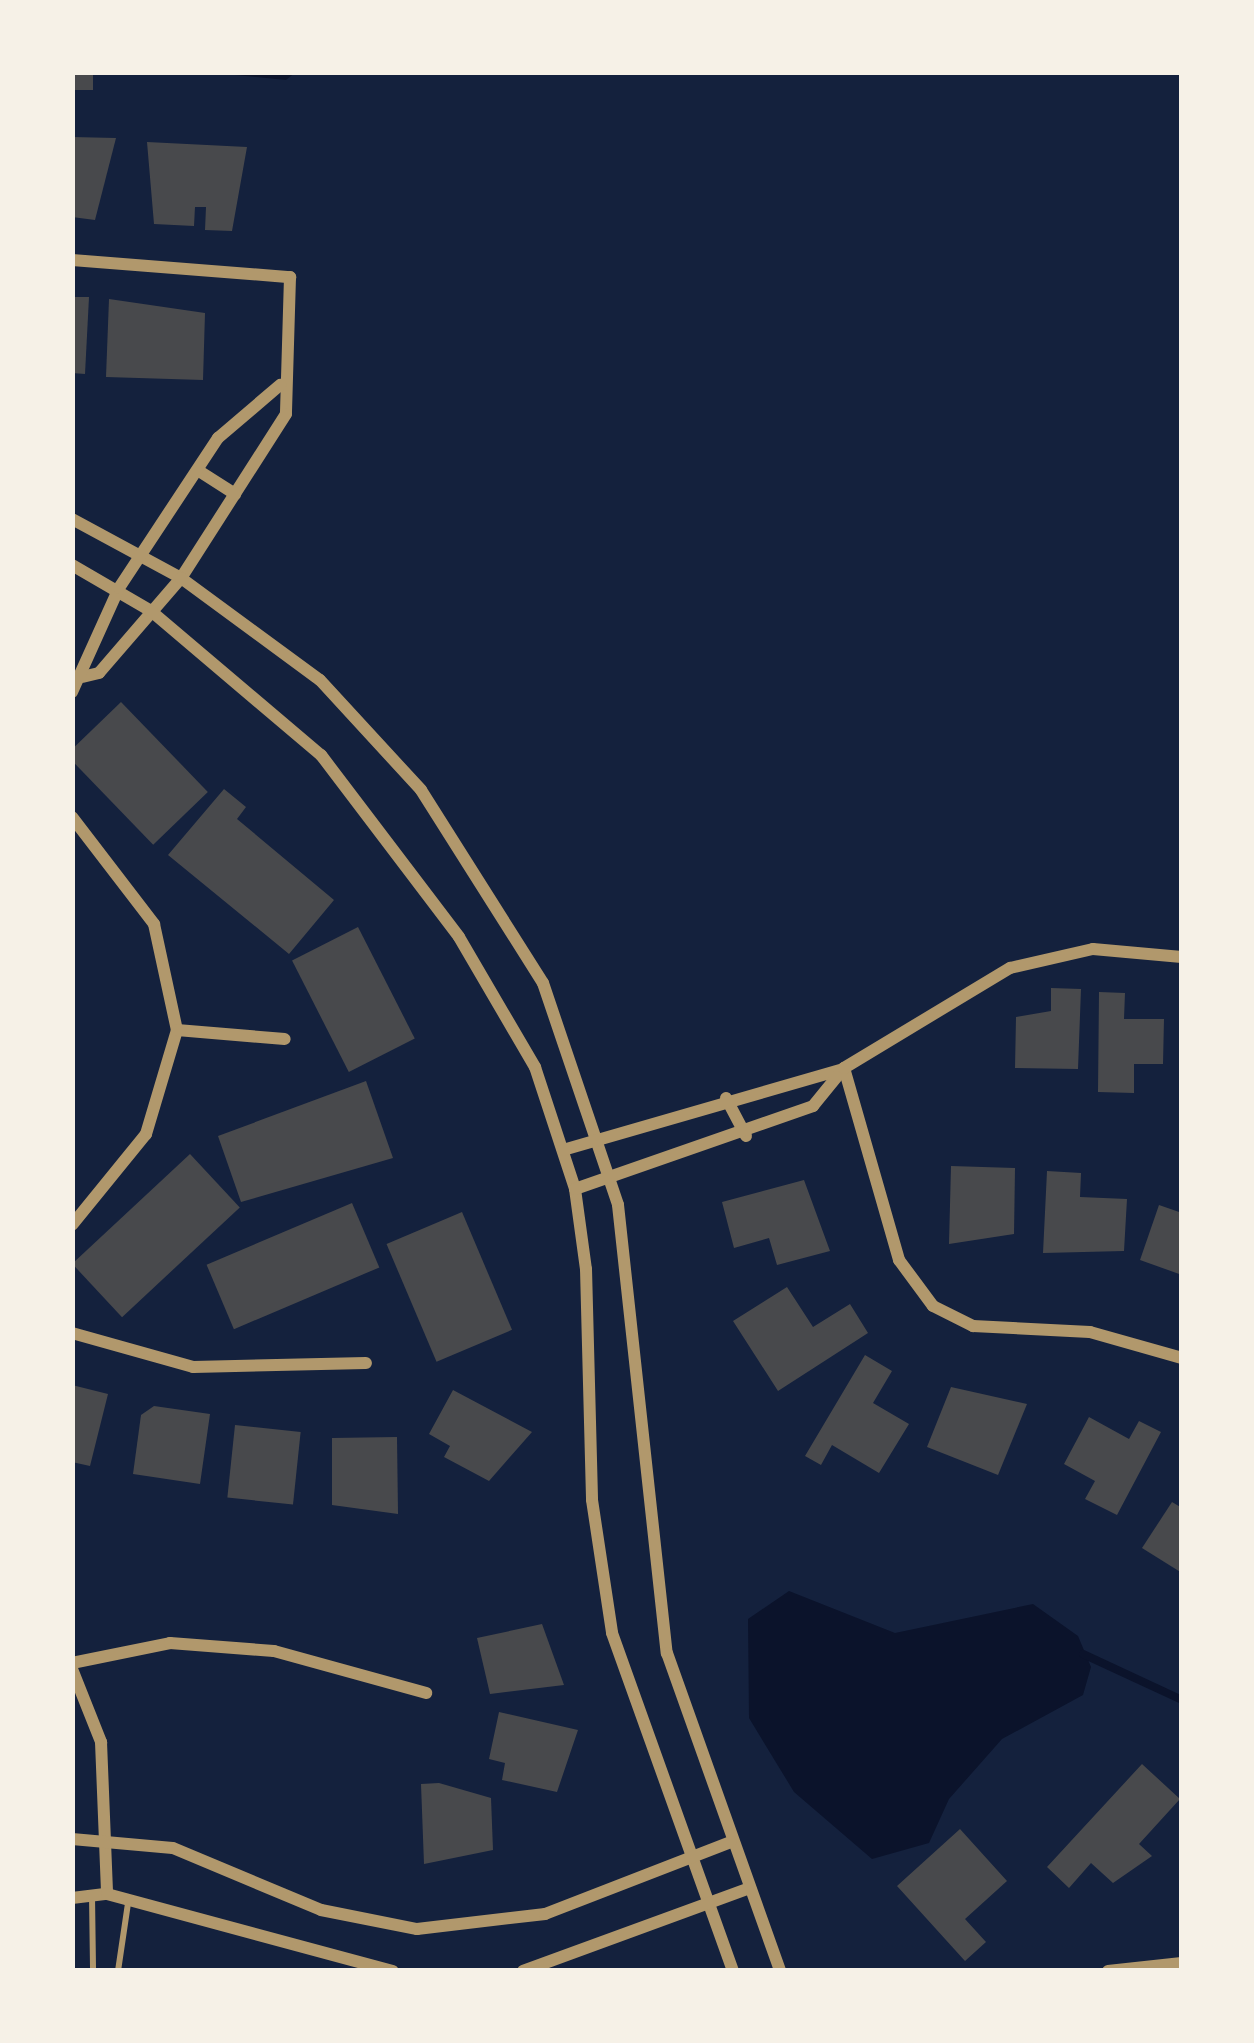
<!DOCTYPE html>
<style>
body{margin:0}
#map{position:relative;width:1254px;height:2043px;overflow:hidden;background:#14213d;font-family:Lato,sans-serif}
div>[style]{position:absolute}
.water>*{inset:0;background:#0b132b}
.stream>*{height:8px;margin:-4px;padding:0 4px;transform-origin:4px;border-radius:4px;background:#0b132b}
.building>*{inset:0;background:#48494c;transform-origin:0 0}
.service>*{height:6px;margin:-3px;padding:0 3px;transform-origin:3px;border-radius:3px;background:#b1986c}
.minor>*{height:12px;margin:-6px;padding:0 6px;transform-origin:6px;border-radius:6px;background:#b1986c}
span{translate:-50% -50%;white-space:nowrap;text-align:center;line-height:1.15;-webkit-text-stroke:12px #f6f1e7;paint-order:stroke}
.frame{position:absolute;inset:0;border:75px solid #f6f1e7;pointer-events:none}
</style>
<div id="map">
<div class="water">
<div style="clip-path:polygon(205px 72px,296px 72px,286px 80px)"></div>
<div style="clip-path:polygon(789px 1591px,895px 1633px,1033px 1604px,1078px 1636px,1091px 1667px,1083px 1695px,1002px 1739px,949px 1799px,929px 1843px,872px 1859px,794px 1792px,749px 1718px,748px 1619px)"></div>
</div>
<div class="stream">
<div style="left:1083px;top:1654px;width:109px;rotate:24.9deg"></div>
</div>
<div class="building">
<div style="left:72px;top:72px;width:21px;height:18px"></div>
<div style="clip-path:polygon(72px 137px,116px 138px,95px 220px,72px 217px)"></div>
<div style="clip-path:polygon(147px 142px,247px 147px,232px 231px,205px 230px,206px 207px,195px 207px,194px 226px,154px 224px)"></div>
<div style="clip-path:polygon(72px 297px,89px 297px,85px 374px,72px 373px)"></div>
<div style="clip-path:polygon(109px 299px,205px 313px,203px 380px,106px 377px)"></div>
<div style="left:121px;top:702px;width:125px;height:76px;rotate:46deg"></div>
<div style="clip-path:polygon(224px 789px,246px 807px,237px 819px,334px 900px,289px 954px,168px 855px)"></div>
<div style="left:358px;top:927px;width:125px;height:74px;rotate:63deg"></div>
<div style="clip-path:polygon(1051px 988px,1081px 989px,1078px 1069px,1015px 1068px,1016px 1017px,1051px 1011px)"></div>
<div style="clip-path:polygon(1099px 992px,1125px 993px,1124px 1019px,1164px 1019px,1163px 1064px,1134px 1064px,1134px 1093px,1098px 1092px)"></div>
<div style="clip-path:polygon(366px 1081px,393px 1158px,241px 1202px,218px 1136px)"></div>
<div style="left:190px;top:1154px;width:73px;height:161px;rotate:47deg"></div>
<div style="clip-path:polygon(951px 1166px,1015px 1168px,1014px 1234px,949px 1244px)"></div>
<div style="clip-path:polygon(1047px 1171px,1081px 1173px,1080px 1197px,1127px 1199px,1124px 1251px,1043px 1253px)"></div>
<div style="clip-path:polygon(804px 1180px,830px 1251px,777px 1265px,769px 1238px,734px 1248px,722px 1202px)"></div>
<div style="left:352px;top:1203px;width:70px;height:158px;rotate:67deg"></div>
<div style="clip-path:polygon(1159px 1205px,1182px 1213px,1182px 1275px,1140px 1260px)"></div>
<div style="left:462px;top:1212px;width:128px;height:82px;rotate:67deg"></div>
<div style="clip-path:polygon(787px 1287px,813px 1327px,850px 1304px,868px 1333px,778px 1391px,733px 1321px)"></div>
<div style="clip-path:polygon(865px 1355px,892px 1371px,873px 1403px,909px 1424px,879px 1473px,832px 1445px,821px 1465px,805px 1456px)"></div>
<div style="clip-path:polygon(72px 1385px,108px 1394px,90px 1466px,72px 1462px)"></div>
<div style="clip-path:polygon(951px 1387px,1027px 1404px,998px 1475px,927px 1447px)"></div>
<div style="clip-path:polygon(453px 1390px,532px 1432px,489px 1481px,444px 1457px,450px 1446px,429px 1434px)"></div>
<div style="clip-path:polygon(154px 1406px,210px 1414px,200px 1484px,133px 1474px,141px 1415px)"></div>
<div style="clip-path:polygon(1089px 1417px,1129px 1439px,1139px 1421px,1161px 1432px,1117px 1515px,1085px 1499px,1095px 1481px,1064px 1464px)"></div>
<div style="left:235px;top:1425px;width:66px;height:73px;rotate:6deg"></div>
<div style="clip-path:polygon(397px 1437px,398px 1514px,332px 1505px,332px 1438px)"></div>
<div style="clip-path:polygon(1172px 1502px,1182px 1508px,1182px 1573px,1142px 1548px)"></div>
<div style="clip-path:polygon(542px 1624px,564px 1685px,490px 1694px,477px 1638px)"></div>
<div style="clip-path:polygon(499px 1712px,578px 1730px,557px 1792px,502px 1780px,505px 1763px,489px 1759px)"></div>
<div style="clip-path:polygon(1142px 1764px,1180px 1799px,1139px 1844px,1152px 1856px,1113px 1883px,1091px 1863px,1069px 1888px,1047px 1867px)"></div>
<div style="clip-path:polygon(439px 1783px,491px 1798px,493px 1850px,424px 1864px,421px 1784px)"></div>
<div style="clip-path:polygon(960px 1829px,1007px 1881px,965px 1919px,986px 1942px,965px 1961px,897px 1886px)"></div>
</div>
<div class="service">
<div style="left:92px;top:1896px;width:75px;rotate:89.2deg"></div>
<div style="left:118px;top:1971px;width:69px;rotate:-81.6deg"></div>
</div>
<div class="minor">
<div style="left:72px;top:260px;width:219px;rotate:4.5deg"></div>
<div style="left:290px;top:277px;width:137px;rotate:91.7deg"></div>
<div style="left:286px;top:414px;width:195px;rotate:122.6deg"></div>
<div style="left:181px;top:578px;width:125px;rotate:130.8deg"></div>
<div style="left:99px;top:673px;width:17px;rotate:167deg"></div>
<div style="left:199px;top:471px;width:43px;rotate:32.6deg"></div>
<div style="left:72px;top:519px;width:124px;rotate:28.4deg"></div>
<div style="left:181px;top:578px;width:172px;rotate:36.3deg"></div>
<div style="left:320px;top:680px;width:149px;rotate:47.4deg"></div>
<div style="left:421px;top:790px;width:228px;rotate:57.7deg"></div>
<div style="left:543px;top:983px;width:234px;rotate:71.3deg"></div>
<div style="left:618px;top:1205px;width:451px;rotate:83.8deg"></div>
<div style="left:667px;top:1653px;width:337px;rotate:70.4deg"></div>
<div style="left:72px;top:565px;width:91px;rotate:30.2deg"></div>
<div style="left:151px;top:611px;width:223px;rotate:40.3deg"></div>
<div style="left:321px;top:755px;width:228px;rotate:52.8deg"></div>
<div style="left:459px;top:937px;width:151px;rotate:59.7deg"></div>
<div style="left:535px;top:1067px;width:128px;rotate:71.8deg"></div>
<div style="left:575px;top:1189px;width:81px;rotate:82.2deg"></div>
<div style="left:586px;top:1269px;width:231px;rotate:88.5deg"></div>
<div style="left:592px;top:1500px;width:134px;rotate:81.4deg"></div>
<div style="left:612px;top:1633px;width:359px;rotate:70.3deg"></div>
<div style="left:72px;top:692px;width:114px;rotate:-65.7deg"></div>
<div style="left:119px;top:588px;width:180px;rotate:-56.6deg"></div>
<div style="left:218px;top:438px;width:82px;rotate:-40.5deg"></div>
<div style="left:72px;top:817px;width:135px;rotate:52.5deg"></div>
<div style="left:154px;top:924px;width:108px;rotate:77.8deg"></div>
<div style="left:177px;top:1030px;width:109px;rotate:106.6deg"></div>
<div style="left:146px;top:1134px;width:117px;rotate:129.1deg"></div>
<div style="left:177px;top:1030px;width:108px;rotate:4.8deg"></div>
<div style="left:844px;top:1068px;width:200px;rotate:74deg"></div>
<div style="left:899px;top:1260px;width:57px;rotate:53.5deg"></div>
<div style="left:933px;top:1306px;width:45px;rotate:26.6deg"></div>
<div style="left:973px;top:1326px;width:117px;rotate:2.9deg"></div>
<div style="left:1090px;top:1332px;width:96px;rotate:15.8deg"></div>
<div style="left:726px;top:1098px;width:43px;rotate:62.2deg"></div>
<div style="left:563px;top:1150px;width:291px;rotate:-16.1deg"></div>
<div style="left:575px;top:1189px;width:252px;rotate:-19.2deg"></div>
<div style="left:813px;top:1106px;width:49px;rotate:-50.8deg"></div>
<div style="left:844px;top:1068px;width:194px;rotate:-31.1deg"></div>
<div style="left:1010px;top:968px;width:85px;rotate:-12.9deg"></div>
<div style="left:1093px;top:949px;width:89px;rotate:5.1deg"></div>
<div style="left:72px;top:1333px;width:126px;rotate:15.7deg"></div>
<div style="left:193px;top:1367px;width:173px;rotate:-1.3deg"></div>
<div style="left:72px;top:1663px;width:100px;rotate:-11.5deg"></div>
<div style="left:170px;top:1643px;width:104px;rotate:4.4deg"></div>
<div style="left:274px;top:1651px;width:158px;rotate:15.4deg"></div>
<div style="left:72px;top:1669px;width:79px;rotate:68.3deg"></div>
<div style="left:101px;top:1742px;width:152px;rotate:87.7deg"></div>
<div style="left:72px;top:1839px;width:101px;rotate:5.1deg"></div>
<div style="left:173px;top:1848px;width:160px;rotate:22.7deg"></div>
<div style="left:321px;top:1910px;width:98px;rotate:11.2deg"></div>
<div style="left:417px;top:1929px;width:129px;rotate:-6.7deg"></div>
<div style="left:545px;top:1914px;width:199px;rotate:-21.2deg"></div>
<div style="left:72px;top:1898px;width:35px;rotate:-7deg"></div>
<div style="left:107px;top:1894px;width:296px;rotate:15.1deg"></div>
<div style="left:523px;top:1971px;width:239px;rotate:-20.1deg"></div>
<div style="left:1108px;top:1971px;width:74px;rotate:-6.2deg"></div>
</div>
<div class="frame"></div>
</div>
